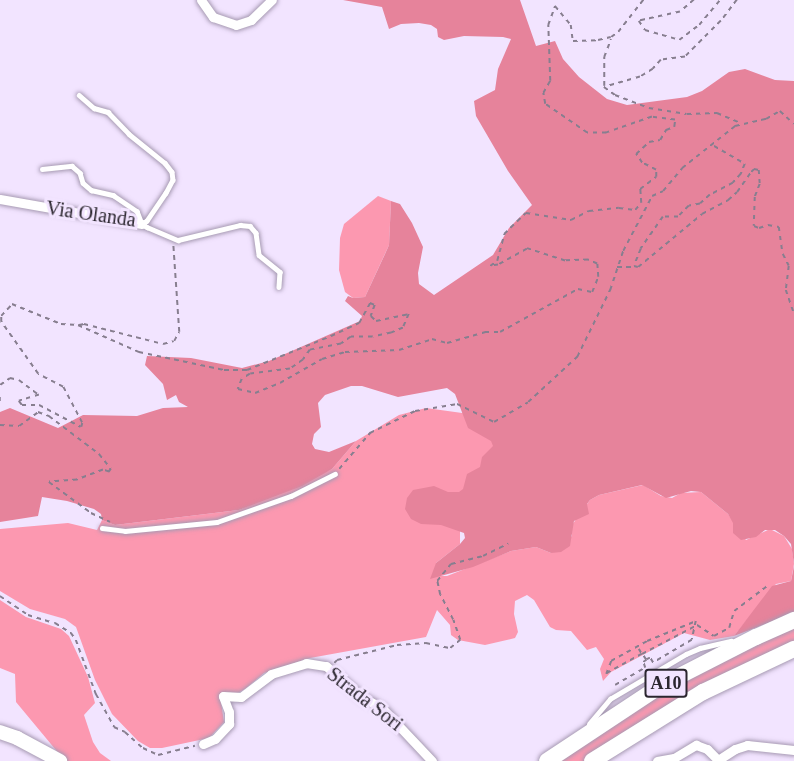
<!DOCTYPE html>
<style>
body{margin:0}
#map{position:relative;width:794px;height:761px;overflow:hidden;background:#f2e4ff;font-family:Georgia,serif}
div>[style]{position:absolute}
.green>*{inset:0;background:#fc98b0}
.forest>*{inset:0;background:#e6839b}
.path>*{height:1.5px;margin-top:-0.75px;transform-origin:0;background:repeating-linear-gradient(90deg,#877e8f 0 4.5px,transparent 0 9px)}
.roads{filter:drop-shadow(0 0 2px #a79ab3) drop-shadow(0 0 2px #a79ab3)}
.lane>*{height:4.5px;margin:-2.25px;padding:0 2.25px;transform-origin:2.25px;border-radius:2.25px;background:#fff}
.street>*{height:9px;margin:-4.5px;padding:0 4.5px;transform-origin:4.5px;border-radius:4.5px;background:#fff}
.secondary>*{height:14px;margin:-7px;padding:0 7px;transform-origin:7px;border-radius:7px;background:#fff}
.highway>*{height:16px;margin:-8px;padding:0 8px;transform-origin:8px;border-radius:8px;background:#fff}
span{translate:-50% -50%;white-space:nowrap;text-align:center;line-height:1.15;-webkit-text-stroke:6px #f2e4ff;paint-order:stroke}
.shield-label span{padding:2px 4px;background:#f2e4ff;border:2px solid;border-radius:4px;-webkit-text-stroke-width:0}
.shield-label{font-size:18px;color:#2b262f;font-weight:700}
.street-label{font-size:20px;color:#2b262f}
</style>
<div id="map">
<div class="green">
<div style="clip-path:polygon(378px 196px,391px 201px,389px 245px,365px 297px,353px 298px,345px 292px,339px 270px,340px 238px,344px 224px)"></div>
<div style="clip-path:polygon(426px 408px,491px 417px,495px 425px,492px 461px,460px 526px,460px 544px,436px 563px,437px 576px,447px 576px,511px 551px,536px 547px,551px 553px,572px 536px,572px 525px,590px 500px,599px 495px,643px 485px,661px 496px,672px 498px,681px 493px,701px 492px,728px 514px,746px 540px,770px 529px,784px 536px,792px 549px,794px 564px,791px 581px,776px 584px,734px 636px,710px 640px,684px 633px,611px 672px,603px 681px,600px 669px,604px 659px,596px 647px,587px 650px,571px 631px,556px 630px,550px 627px,534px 600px,527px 595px,515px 601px,514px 614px,518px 632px,515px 638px,485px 645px,458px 640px,451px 635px,450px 625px,437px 610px,426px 637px,310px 658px,264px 673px,245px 689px,221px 702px,224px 722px,209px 738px,162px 748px,150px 748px,138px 741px,112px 714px,95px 680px,76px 627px,65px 619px,30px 609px,0 591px,0 529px,68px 523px,97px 530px,102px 520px,115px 525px,239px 510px,332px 469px,356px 441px,399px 415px)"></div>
<div style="clip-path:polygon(0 600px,26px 617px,61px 629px,69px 636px,88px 677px,95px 703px,84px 715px,93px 742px,100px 753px,111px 761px,65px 761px,16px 702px,15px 674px,0 668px)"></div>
<div style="clip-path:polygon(794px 627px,794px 644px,585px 761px,556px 761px,656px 695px)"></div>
</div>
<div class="forest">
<div style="clip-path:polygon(343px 0,520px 0,536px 46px,555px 41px,563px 59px,579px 77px,607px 99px,627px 105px,687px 97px,702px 91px,729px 72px,745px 69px,775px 80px,794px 81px,794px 564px,791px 544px,784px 536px,775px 530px,765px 530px,756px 537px,741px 540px,733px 533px,733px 523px,728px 514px,701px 492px,691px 491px,666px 498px,642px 485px,599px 495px,590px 500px,587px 504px,589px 514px,574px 521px,570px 546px,561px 552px,551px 553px,536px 547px,511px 551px,473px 567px,430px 579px,436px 563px,460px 544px,465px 538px,464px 533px,441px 525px,421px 524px,411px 519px,405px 509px,407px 498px,413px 490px,434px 486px,448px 492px,459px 492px,463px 489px,467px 474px,480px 467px,482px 457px,493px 446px,491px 441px,468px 428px,455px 394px,447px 388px,398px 397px,362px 386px,351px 386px,325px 395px,318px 403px,321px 427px,314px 434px,312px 444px,315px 449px,329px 452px,356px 441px,332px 469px,302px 486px,239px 510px,115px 525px,102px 520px,101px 514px,94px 509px,67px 501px,42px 497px,38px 516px,0 522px,0 412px,10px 408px,58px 428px,83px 415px,137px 416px,163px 408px,188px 407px,179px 402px,176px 395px,167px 400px,163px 384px,145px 365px,147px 356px,191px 358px,242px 368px,269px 361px,360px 321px,362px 316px,345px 301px,348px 296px,353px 298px,365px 297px,385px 254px,389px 245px,391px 201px,400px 204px,412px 223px,423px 247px,418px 273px,419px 284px,434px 295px,493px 255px,509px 228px,532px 205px,508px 171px,476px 116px,474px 101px,495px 90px,498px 69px,511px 39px,503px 37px,464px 36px,444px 40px,438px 37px,437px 29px,431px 25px,419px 23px,401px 24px,389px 29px,382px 7px)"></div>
<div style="clip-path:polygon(794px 566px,794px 613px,734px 636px,772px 586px,791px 581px)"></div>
</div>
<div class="path">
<div style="left:694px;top:0;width:18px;rotate:139deg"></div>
<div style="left:680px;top:12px;width:42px;rotate:167.6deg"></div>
<div style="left:639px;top:21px;width:11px;rotate:56deg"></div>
<div style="left:645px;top:30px;width:35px;rotate:16deg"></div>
<div style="left:679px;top:40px;width:25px;rotate:-37deg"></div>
<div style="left:699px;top:25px;width:33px;rotate:-50deg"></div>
<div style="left:737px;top:0;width:26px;rotate:127deg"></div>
<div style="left:721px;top:21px;width:51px;rotate:135deg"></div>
<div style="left:685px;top:57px;width:24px;rotate:173deg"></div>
<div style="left:661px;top:60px;width:12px;rotate:132deg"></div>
<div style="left:653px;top:69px;width:15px;rotate:148deg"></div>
<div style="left:640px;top:77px;width:37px;rotate:164deg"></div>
<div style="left:604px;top:87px;width:14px;rotate:36deg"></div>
<div style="left:615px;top:95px;width:36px;rotate:21deg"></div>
<div style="left:649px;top:108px;width:38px;rotate:9deg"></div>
<div style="left:687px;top:114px;width:30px;rotate:-2deg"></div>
<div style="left:717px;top:113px;width:26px;rotate:23deg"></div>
<div style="left:604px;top:86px;width:29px;rotate:-90deg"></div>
<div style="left:604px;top:57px;width:19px;rotate:-69deg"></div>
<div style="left:714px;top:146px;width:36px;rotate:30deg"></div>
<div style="left:745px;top:164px;width:11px;rotate:112deg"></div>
<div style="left:741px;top:174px;width:12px;rotate:132deg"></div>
<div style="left:733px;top:183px;width:26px;rotate:152deg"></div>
<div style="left:710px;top:195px;width:13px;rotate:138deg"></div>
<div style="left:700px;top:204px;width:11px;rotate:170deg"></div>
<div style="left:689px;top:206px;width:16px;rotate:135deg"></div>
<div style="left:678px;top:217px;width:15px;rotate:180deg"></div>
<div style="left:663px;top:217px;width:39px;rotate:125deg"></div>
<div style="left:641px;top:249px;width:18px;rotate:112deg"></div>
<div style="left:634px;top:266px;width:4px;rotate:14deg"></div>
<div style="left:638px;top:267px;width:83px;rotate:-39.6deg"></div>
<div style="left:702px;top:214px;width:30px;rotate:-28deg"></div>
<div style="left:728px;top:200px;width:12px;rotate:-42deg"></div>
<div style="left:737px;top:192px;width:24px;rotate:-55deg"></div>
<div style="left:751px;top:172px;width:4px;rotate:-45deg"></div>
<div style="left:754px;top:169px;width:5px;rotate:11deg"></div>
<div style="left:759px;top:170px;width:14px;rotate:86deg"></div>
<div style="left:760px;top:184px;width:14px;rotate:111deg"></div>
<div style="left:755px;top:197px;width:29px;rotate:92deg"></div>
<div style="left:754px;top:226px;width:5px;rotate:22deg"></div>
<div style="left:759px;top:228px;width:9px;rotate:-18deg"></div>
<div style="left:768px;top:225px;width:11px;rotate:10deg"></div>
<div style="left:779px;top:227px;width:27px;rotate:82deg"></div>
<div style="left:783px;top:254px;width:13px;rotate:63deg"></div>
<div style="left:789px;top:266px;width:24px;rotate:97deg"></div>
<div style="left:786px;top:290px;width:24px;rotate:71deg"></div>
<div style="left:617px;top:267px;width:16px"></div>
<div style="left:79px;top:325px;width:5px;rotate:-11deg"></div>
<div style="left:84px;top:324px;width:81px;rotate:14.2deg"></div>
<div style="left:163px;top:344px;width:11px;rotate:-15deg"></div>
<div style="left:174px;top:341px;width:10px;rotate:-61deg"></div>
<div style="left:179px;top:332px;width:87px;rotate:-93.9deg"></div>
<div style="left:0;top:385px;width:12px;rotate:-35deg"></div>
<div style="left:10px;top:378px;width:9px;rotate:13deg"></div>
<div style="left:19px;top:380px;width:25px;rotate:37deg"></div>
<div style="left:39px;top:395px;width:21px;rotate:163deg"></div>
<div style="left:19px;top:401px;width:5px;rotate:53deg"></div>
<div style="left:22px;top:405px;width:17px"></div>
<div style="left:39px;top:405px;width:47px;rotate:27.6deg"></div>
<div style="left:81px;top:427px;width:4px;rotate:-76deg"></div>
<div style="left:82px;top:423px;width:41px;rotate:-117.8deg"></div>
<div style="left:63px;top:387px;width:28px;rotate:-153deg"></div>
<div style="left:38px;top:374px;width:64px;rotate:-125.4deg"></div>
<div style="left:1px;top:322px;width:6px;rotate:-90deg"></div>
<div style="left:1px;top:316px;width:16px;rotate:-47deg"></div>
<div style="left:12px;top:304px;width:53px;rotate:22.2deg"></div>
<div style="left:61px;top:324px;width:17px;rotate:3deg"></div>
<div style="left:78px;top:325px;width:67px;rotate:23.9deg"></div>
<div style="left:139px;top:352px;width:87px;rotate:12deg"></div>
<div style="left:224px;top:370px;width:23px"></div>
<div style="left:247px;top:370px;width:91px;rotate:-22deg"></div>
<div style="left:331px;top:336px;width:31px;rotate:-25deg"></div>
<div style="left:359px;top:323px;width:23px;rotate:-61deg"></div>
<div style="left:370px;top:303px;width:5px;rotate:22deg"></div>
<div style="left:375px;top:305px;width:12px;rotate:110deg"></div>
<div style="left:371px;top:316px;width:7px;rotate:45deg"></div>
<div style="left:376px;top:321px;width:34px;rotate:-12deg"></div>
<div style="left:409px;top:314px;width:15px;rotate:113deg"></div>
<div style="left:403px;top:328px;width:13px;rotate:157deg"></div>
<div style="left:391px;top:333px;width:19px;rotate:168deg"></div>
<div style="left:372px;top:337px;width:21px;rotate:180deg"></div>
<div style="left:351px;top:337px;width:12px;rotate:145deg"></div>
<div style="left:341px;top:344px;width:32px;rotate:169deg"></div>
<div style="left:310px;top:350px;width:12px;rotate:125deg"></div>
<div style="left:303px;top:360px;width:16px;rotate:145deg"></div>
<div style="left:290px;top:369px;width:40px;rotate:172.9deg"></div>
<div style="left:250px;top:374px;width:9px;rotate:148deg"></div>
<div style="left:242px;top:379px;width:11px;rotate:112deg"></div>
<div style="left:238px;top:389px;width:17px;rotate:13deg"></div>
<div style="left:255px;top:393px;width:27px;rotate:-22deg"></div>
<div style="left:280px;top:383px;width:48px;rotate:-29.7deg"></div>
<div style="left:322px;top:359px;width:24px;rotate:-17deg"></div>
<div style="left:345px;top:352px;width:54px;rotate:-2.1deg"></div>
<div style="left:399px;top:350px;width:35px;rotate:-18deg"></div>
<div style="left:432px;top:339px;width:16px;rotate:15deg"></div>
<div style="left:447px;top:343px;width:40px;rotate:-16deg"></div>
<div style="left:485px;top:332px;width:15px"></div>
<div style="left:500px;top:332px;width:89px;rotate:-28.9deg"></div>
<div style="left:578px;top:289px;width:14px;rotate:12deg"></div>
<div style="left:592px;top:292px;width:16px;rotate:-68deg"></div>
<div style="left:598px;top:277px;width:13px;rotate:-94deg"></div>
<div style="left:597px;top:264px;width:10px;rotate:-156deg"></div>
<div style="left:588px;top:260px;width:23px;rotate:178deg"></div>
<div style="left:565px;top:261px;width:40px;rotate:-162deg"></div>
<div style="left:527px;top:249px;width:33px;rotate:151deg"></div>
<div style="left:498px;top:265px;width:8px;rotate:173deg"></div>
<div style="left:490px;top:266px;width:9px;rotate:-36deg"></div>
<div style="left:497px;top:261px;width:28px;rotate:-75deg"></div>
<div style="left:504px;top:234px;width:30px;rotate:-44deg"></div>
<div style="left:526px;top:213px;width:46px;rotate:8.8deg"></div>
<div style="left:571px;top:220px;width:20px;rotate:-27deg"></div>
<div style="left:589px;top:211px;width:30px;rotate:-6deg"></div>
<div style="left:619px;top:208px;width:16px;rotate:7deg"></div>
<div style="left:635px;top:210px;width:9px;rotate:-49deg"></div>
<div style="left:641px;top:203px;width:14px;rotate:-94deg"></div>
<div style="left:640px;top:189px;width:20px;rotate:-37deg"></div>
<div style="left:656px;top:177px;width:7px;rotate:-90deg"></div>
<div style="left:656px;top:170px;width:16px;rotate:-153deg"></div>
<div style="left:642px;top:163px;width:11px;rotate:-124deg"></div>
<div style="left:636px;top:154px;width:18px;rotate:-43deg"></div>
<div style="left:649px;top:142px;width:11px;rotate:-10deg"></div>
<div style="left:660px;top:140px;width:12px;rotate:-59deg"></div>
<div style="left:666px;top:130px;width:9px;rotate:-21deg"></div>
<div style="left:674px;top:127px;width:7px;rotate:-82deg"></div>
<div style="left:675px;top:120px;width:23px;rotate:-173deg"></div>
<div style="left:652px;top:117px;width:49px;rotate:160.8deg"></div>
<div style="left:606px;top:133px;width:19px;rotate:180deg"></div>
<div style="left:587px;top:133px;width:51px;rotate:-145.4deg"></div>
<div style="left:545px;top:104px;width:11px;rotate:-100deg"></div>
<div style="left:543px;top:93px;width:14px;rotate:-60deg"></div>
<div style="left:550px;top:81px;width:56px;rotate:-92deg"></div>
<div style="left:548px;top:25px;width:20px;rotate:-70deg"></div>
<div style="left:555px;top:6px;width:25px;rotate:50deg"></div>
<div style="left:571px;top:25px;width:16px;rotate:83deg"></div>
<div style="left:573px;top:41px;width:25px;rotate:-2deg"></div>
<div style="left:598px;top:40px;width:13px;rotate:-13deg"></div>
<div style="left:611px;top:37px;width:9px;rotate:-36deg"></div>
<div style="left:618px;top:32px;width:41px;rotate:-52deg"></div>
<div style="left:0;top:397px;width:6px;rotate:90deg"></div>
<div style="left:0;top:425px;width:19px;rotate:3deg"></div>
<div style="left:19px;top:426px;width:24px;rotate:-36deg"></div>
<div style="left:38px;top:412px;width:12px;rotate:20deg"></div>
<div style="left:49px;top:416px;width:63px;rotate:37.2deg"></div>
<div style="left:99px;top:454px;width:19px;rotate:51deg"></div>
<div style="left:111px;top:469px;width:4px;rotate:124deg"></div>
<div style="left:109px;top:472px;width:6px;rotate:-162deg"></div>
<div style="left:103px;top:470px;width:28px;rotate:159deg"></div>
<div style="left:77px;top:480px;width:28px;rotate:176deg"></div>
<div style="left:49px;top:482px;width:52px;rotate:36.4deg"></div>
<div style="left:91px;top:513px;width:21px;rotate:25deg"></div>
<div style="left:339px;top:469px;width:48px;rotate:-49.3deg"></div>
<div style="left:370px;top:433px;width:50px;rotate:-26.1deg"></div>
<div style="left:415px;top:411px;width:43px;rotate:-9.5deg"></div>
<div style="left:457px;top:404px;width:41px;rotate:25.9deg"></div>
<div style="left:494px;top:422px;width:39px;rotate:-30deg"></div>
<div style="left:528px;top:402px;width:67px;rotate:-42.6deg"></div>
<div style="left:577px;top:357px;width:75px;rotate:-63.8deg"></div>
<div style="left:610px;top:290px;width:41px;rotate:-71.6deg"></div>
<div style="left:623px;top:251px;width:62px;rotate:-62.2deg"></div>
<div style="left:652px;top:196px;width:12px;rotate:-24deg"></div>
<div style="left:663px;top:191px;width:30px;rotate:-50deg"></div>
<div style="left:682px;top:168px;width:68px;rotate:-38.4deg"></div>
<div style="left:735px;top:126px;width:32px;rotate:-13deg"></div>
<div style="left:766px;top:119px;width:16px;rotate:-30deg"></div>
<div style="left:780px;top:111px;width:19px;rotate:43deg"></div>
<div style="left:0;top:596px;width:34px;rotate:34deg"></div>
<div style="left:28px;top:615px;width:28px;rotate:17deg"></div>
<div style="left:55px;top:623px;width:19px;rotate:32deg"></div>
<div style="left:71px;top:633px;width:9px;rotate:54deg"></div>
<div style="left:76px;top:640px;width:58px;rotate:69.7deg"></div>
<div style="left:96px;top:694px;width:38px;rotate:61deg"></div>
<div style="left:114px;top:727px;width:12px;rotate:24deg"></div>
<div style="left:125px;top:732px;width:24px;rotate:42deg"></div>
<div style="left:143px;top:748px;width:17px;rotate:25deg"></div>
<div style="left:158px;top:755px;width:38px;rotate:-14deg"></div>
<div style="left:639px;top:649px;width:6px;rotate:59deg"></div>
<div style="left:642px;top:654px;width:41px;rotate:150.9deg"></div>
<div style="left:606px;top:674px;width:14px;rotate:-69deg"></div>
<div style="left:611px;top:661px;width:41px;rotate:-29.1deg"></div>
<div style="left:647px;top:641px;width:53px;rotate:-22.2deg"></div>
<div style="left:696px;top:621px;width:19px;rotate:102deg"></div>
<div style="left:692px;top:640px;width:45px;rotate:149.5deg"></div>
<div style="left:653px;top:663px;width:6px;rotate:-121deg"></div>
<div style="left:650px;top:658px;width:4px;rotate:153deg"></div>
<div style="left:334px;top:663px;width:4px;rotate:-45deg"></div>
<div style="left:337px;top:660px;width:62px;rotate:-14deg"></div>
<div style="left:397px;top:645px;width:29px;rotate:-4deg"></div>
<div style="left:426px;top:643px;width:25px;rotate:12deg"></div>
<div style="left:450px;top:648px;width:13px;rotate:-39deg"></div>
<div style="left:460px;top:640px;width:21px;rotate:-109deg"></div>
<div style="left:453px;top:620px;width:28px;rotate:-117deg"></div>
<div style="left:440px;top:595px;width:14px;rotate:-102deg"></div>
<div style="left:437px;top:581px;width:22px;rotate:-51deg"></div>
<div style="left:451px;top:564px;width:33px;rotate:-14deg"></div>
<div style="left:483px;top:556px;width:28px;rotate:-26deg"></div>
<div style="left:615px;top:685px;width:34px;rotate:-30deg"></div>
<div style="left:645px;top:668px;width:6px;rotate:-108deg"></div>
<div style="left:643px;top:662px;width:4px;rotate:-34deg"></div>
<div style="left:646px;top:660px;width:7px;rotate:-124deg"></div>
<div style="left:642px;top:654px;width:62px;rotate:-27.8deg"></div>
<div style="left:697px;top:625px;width:20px;rotate:33deg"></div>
<div style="left:714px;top:636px;width:17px;rotate:-28deg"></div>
<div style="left:729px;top:628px;width:18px;rotate:-74deg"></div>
<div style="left:734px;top:611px;width:41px;rotate:-37.1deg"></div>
</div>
<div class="roads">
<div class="lane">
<div style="left:79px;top:95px;width:20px;rotate:41deg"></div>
<div style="left:94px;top:108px;width:15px;rotate:16deg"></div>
<div style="left:108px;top:112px;width:30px;rotate:46deg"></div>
<div style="left:129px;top:134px;width:46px;rotate:38.9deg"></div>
<div style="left:165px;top:163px;width:11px;rotate:52deg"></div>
<div style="left:172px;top:172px;width:8px;rotate:83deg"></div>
<div style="left:173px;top:180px;width:15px;rotate:118deg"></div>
<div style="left:166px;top:193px;width:34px;rotate:124deg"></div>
<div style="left:147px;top:221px;width:6px;rotate:149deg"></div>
<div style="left:42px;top:169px;width:30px;rotate:-6deg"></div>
<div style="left:72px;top:166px;width:11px;rotate:41deg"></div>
<div style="left:80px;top:173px;width:10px;rotate:73deg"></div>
<div style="left:83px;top:183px;width:11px;rotate:41deg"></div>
<div style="left:91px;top:190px;width:23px;rotate:13deg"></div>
<div style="left:113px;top:195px;width:29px;rotate:34deg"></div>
<div style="left:137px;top:211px;width:14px;rotate:69deg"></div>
<div style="left:142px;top:224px;width:6px;rotate:31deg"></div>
<div style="left:147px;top:227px;width:34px;rotate:23deg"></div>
<div style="left:178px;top:240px;width:64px;rotate:-13.6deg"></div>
<div style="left:240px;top:225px;width:10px;rotate:6deg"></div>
<div style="left:250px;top:226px;width:9px;rotate:49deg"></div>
<div style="left:256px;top:233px;width:22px;rotate:82deg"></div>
<div style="left:259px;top:255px;width:27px;rotate:39deg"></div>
<div style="left:280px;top:272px;width:15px;rotate:94deg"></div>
<div style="left:102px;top:528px;width:23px;rotate:7deg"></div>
<div style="left:125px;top:531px;width:92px;rotate:-5.6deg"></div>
<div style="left:217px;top:522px;width:78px;rotate:-19.4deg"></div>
<div style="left:291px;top:496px;width:49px;rotate:-26.6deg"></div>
<div style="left:589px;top:724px;width:33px;rotate:-50deg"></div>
<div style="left:610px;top:699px;width:88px;rotate:-30.6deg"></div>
<div style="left:686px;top:654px;width:15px;rotate:-23deg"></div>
<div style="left:700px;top:648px;width:32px;rotate:-13deg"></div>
</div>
<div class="street">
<div style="left:201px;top:0;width:21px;rotate:55deg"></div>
<div style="left:213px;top:17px;width:24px;rotate:19deg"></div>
<div style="left:236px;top:25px;width:16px;rotate:-18deg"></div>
<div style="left:251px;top:20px;width:29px;rotate:-44deg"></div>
<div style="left:0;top:199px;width:144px;rotate:10deg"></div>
<div style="left:223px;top:696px;width:18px;rotate:3deg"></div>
<div style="left:241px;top:697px;width:38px;rotate:-37deg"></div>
<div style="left:271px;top:674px;width:37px;rotate:-17deg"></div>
<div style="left:306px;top:663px;width:20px;rotate:9deg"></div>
<div style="left:326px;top:666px;width:48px;rotate:40.7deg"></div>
<div style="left:362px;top:697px;width:23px;rotate:29deg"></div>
<div style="left:382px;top:708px;width:73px;rotate:46.7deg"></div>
<div style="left:203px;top:744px;width:13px;rotate:-23deg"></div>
<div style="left:215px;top:739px;width:21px;rotate:-47deg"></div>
<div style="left:229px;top:724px;width:12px;rotate:-90deg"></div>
<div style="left:229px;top:712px;width:17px;rotate:-111deg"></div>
<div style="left:657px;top:761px;width:17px;rotate:-10deg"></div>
<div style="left:674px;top:758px;width:26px;rotate:-31deg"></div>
<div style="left:696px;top:745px;width:12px;rotate:20deg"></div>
<div style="left:707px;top:749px;width:16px;rotate:45deg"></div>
<div style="left:718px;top:760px;width:20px;rotate:-33deg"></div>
<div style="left:735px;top:749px;width:13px;rotate:-18deg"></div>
<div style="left:747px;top:745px;width:47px;rotate:6.1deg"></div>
</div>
<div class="secondary">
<div style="left:0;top:732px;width:18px;rotate:19deg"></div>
<div style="left:17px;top:738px;width:49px;rotate:28.1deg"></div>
</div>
<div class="highway">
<div style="left:547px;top:761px;width:138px;rotate:-33.5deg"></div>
<div style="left:662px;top:685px;width:106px;rotate:-27.1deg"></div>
<div style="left:756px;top:637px;width:42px;rotate:-24.1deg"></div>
<div style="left:592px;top:761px;width:131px;rotate:-31.9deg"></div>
<div style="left:703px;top:692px;width:101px;rotate:-25.3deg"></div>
</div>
</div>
<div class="shield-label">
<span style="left:666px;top:683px">A10</span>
</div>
<div class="street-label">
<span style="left:91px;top:214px;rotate:8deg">Via Olanda</span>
<span style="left:365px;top:699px;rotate:38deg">Strada Sori</span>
</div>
</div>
